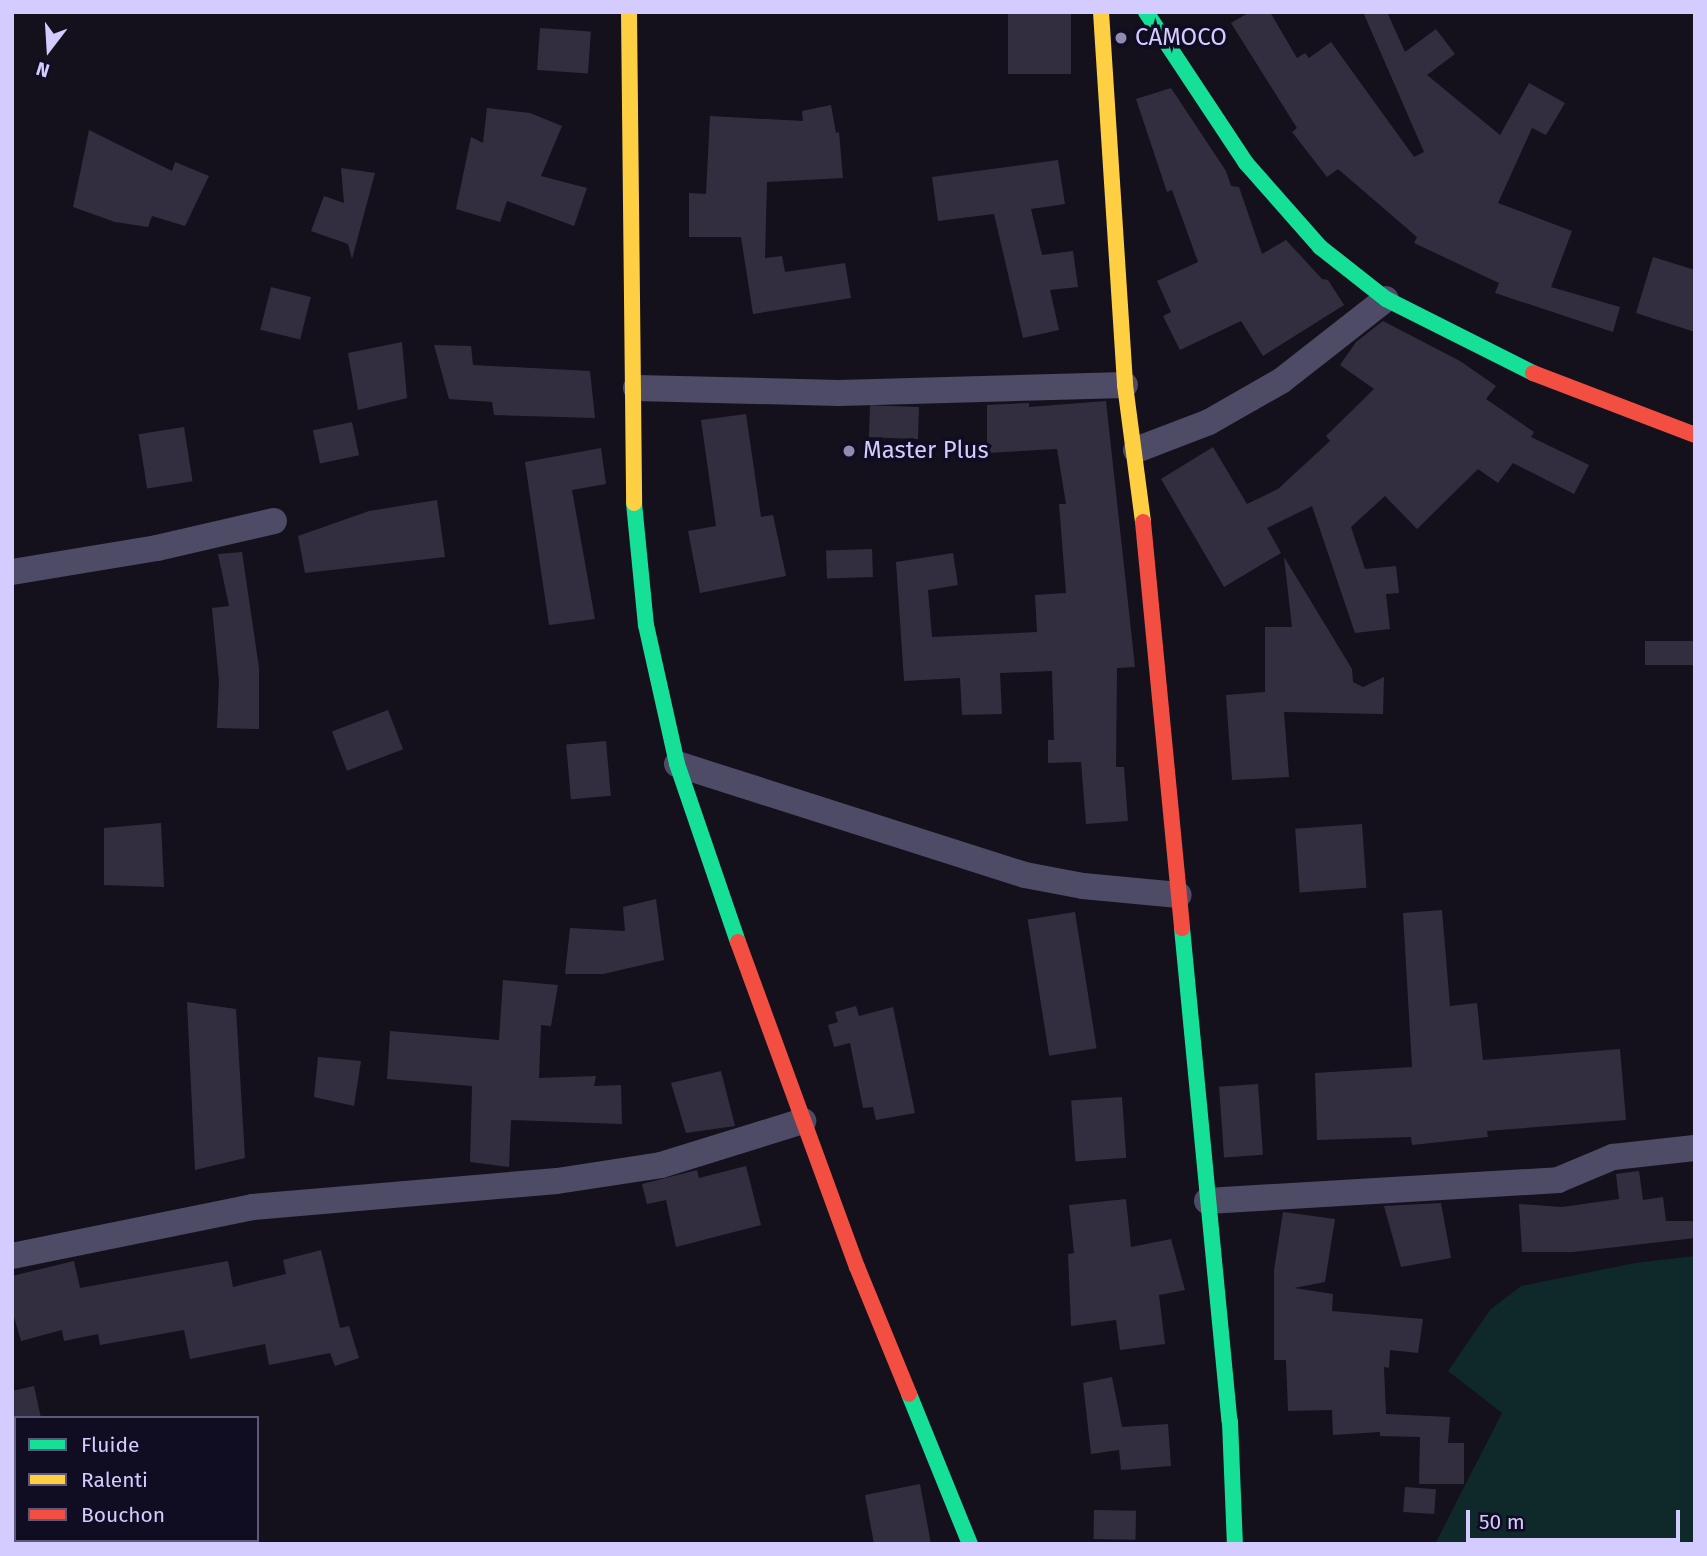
<!DOCTYPE html>
<style>
body{margin:0}
#map{position:relative;width:1707px;height:1556px;overflow:hidden;background:#14111d;font-family:"Fira Sans",sans-serif}
div>[style]{position:absolute}
.green>*{inset:0;background:#0f282a}
.building>*{inset:0;background:#322e3f;transform-origin:0 0}
.street>*{height:26px;margin:-13px;padding:0 13px;transform-origin:13px;border-radius:13px;background:#4d4b66}
.fast>*{height:16px;margin:-8px;padding:0 8px;transform-origin:8px;border-radius:8px;background:#16e098}
.slow>*{height:16px;margin:-8px;padding:0 8px;transform-origin:8px;border-radius:8px;background:#ffcf43}
.jam>*{height:16px;margin:-8px;padding:0 8px;transform-origin:8px;border-radius:8px;background:#f24e42}
.dots>*{width:19px;height:19px;translate:-50% -50%;box-sizing:border-box;border:4px solid #100c22;border-radius:50%}
span{translate:-50% -50%;white-space:nowrap;text-align:center;line-height:1.15;-webkit-text-stroke:7px #100c22;paint-order:stroke}
.poi-label{font-size:24px;color:#d4ccff}
.left{translate:0 -50%;text-align:left}
.frame{position:absolute;inset:0;border:14px solid #d4ccff;pointer-events:none}
.legend{position:absolute;left:14px;top:1416px;width:245px;height:126px;box-sizing:border-box;background:#100c22;border:2px solid #5e597a;margin:0;padding:9px 12px;list-style:none;font-size:21px;color:#d4ccff}
.legend li{display:flex;align-items:center;gap:14px;height:35px}
.legend b{width:35px;border:2px solid #5e597a}
.north{position:absolute;left:14px;top:14px;width:70px;height:70px;-webkit-text-stroke:5px #100c22;paint-order:stroke;rotate:197deg;font-size:19px;font-weight:700;line-height:28px;text-align:center;color:#d4ccff}
.north::after{content:'';display:block;margin:auto;width:24px;height:32px;background:#d4ccff;clip-path:polygon(50% 0,100% 100%,50% 72%,0 100%)}
.scale{position:absolute;left:1466px;top:1510px;width:214px;height:32px;box-sizing:border-box;border:4px solid #d4ccff;border-top:0;padding-left:9px;font-size:21px;line-height:24px;white-space:nowrap;color:#d4ccff;-webkit-text-stroke:5px #100c22;paint-order:stroke}
</style>
<div id="map">
<div class="green">
<div style="clip-path:polygon(1695px 1256px,1695px 1544px,1435px 1544px,1502px 1413px,1448px 1371px,1490px 1310px,1521px 1286px,1635px 1263px)"></div>
</div>
<div class="building">
<div style="left:1008px;top:12px;width:63px;height:62px"></div>
<div style="clip-path:polygon(1250px 12px,1270px 12px,1297px 58px,1305px 53px,1309px 58px,1331px 42px,1414px 157px,1424px 152px,1363px 12px,1387px 12px,1405px 52px,1436px 29px,1455px 54px,1427px 75px,1500px 135px,1529px 83px,1565px 103px,1546px 135px,1532px 128px,1498px 203px,1572px 231px,1551px 287px,1620px 307px,1613px 332px,1495px 293px,1499px 283px,1414px 243px,1417px 237px,1338px 169px,1327px 177px,1292px 132px,1297px 128px,1231px 23px)"></div>
<div style="left:540px;top:28px;width:51px;height:42px;rotate:4deg"></div>
<div style="clip-path:polygon(1171px 88px,1226px 171px,1231px 186px,1239px 187px,1262px 254px,1286px 240px,1322px 279px,1328px 280px,1344px 305px,1263px 356px,1241px 321px,1180px 350px,1163px 316px,1171px 312px,1157px 281px,1198px 262px,1172px 190px,1167px 192px,1136px 99px)"></div>
<div style="clip-path:polygon(831px 105px,836px 133px,839px 132px,843px 178px,767px 182px,765px 258px,782px 256px,785px 272px,845px 263px,851px 298px,753px 314px,741px 237px,689px 237px,689px 193px,706px 194px,710px 116px,803px 121px,802px 111px)"></div>
<div style="clip-path:polygon(487px 108px,530px 113px,562px 126px,541px 176px,587px 188px,574px 226px,507px 201px,500px 222px,456px 209px,471px 137px,483px 143px)"></div>
<div style="clip-path:polygon(89px 130px,172px 171px,175px 162px,209px 176px,185px 226px,152px 216px,148px 227px,115px 222px,73px 207px)"></div>
<div style="clip-path:polygon(1058px 160px,1065px 204px,1031px 209px,1042px 255px,1073px 251px,1078px 287px,1050px 290px,1059px 330px,1023px 338px,994px 214px,938px 221px,932px 177px)"></div>
<div style="clip-path:polygon(341px 168px,375px 173px,352px 259px,348px 244px,311px 231px,324px 196px,344px 203px)"></div>
<div style="clip-path:polygon(1653px 257px,1695px 270px,1695px 332px,1636px 313px)"></div>
<div style="left:271px;top:287px;width:41px;height:44px;rotate:14deg"></div>
<div style="clip-path:polygon(1383px 321px,1460px 361px,1496px 386px,1486px 399px,1534px 432px,1531px 437px,1589px 465px,1574px 494px,1513px 463px,1498px 483px,1478px 469px,1417px 529px,1385px 496px,1351px 527px,1365px 569px,1396px 566px,1399px 593px,1386px 594px,1390px 629px,1355px 633px,1312px 506px,1267px 528px,1281px 553px,1224px 587px,1161px 479px,1213px 447px,1247px 504px,1278px 489px,1330px 441px,1326px 436px,1374px 389px,1340px 365px,1356px 342px)"></div>
<div style="clip-path:polygon(402px 342px,407px 398px,358px 410px,348px 353px)"></div>
<div style="clip-path:polygon(434px 345px,471px 346px,473px 365px,590px 371px,595px 418px,494px 415px,492px 402px,449px 399px)"></div>
<div style="clip-path:polygon(1106px 401px,1135px 667px,1117px 668px,1116px 767px,1124px 767px,1128px 821px,1086px 824px,1081px 762px,1048px 763px,1048px 740px,1054px 740px,1052px 671px,1000px 673px,1002px 714px,962px 715px,960px 678px,904px 681px,896px 562px,953px 553px,958px 585px,928px 590px,932px 637px,1037px 632px,1035px 595px,1066px 593px,1059px 504px,1066px 504px,1057px 449px,987px 453px,987px 405px,1029px 403px,1029px 407px)"></div>
<div style="left:919px;top:407px;width:32px;height:49px;rotate:92deg"></div>
<div style="clip-path:polygon(746px 414px,761px 517px,773px 515px,786px 576px,700px 593px,688px 531px,716px 526px,701px 420px)"></div>
<div style="left:352px;top:422px;width:34px;height:40px;rotate:78deg"></div>
<div style="left:184px;top:427px;width:55px;height:46px;rotate:81deg"></div>
<div style="clip-path:polygon(601px 448px,606px 484px,572px 490px,595px 619px,549px 625px,525px 462px)"></div>
<div style="clip-path:polygon(437px 500px,445px 557px,305px 573px,298px 536px,369px 511px)"></div>
<div style="left:872px;top:549px;width:28px;height:46px;rotate:88deg"></div>
<div style="clip-path:polygon(242px 552px,259px 668px,259px 729px,217px 728px,219px 681px,212px 608px,229px 606px,218px 554px)"></div>
<div style="clip-path:polygon(1284px 557px,1352px 669px,1353px 682px,1363px 687px,1384px 677px,1383px 714px,1284px 712px,1289px 777px,1232px 780px,1226px 695px,1265px 692px,1265px 627px,1292px 627px)"></div>
<div style="left:1695px;top:641px;width:24px;height:50px;rotate:90deg"></div>
<div style="left:388px;top:710px;width:42px;height:60px;rotate:69deg"></div>
<div style="left:606px;top:741px;width:55px;height:40px;rotate:85deg"></div>
<div style="clip-path:polygon(161px 823px,164px 887px,104px 885px,104px 828px)"></div>
<div style="left:1362px;top:824px;width:64px;height:67px;rotate:86deg"></div>
<div style="clip-path:polygon(656px 899px,664px 960px,603px 974px,565px 974px,570px 928px,625px 931px,623px 907px)"></div>
<div style="clip-path:polygon(1442px 910px,1450px 1006px,1477px 1003px,1483px 1060px,1620px 1049px,1626px 1120px,1487px 1131px,1488px 1137px,1412px 1145px,1411px 1137px,1317px 1140px,1315px 1073px,1412px 1067px,1403px 913px)"></div>
<div style="left:1075px;top:912px;width:138px;height:48px;rotate:81deg"></div>
<div style="clip-path:polygon(503px 980px,558px 985px,551px 1026px,541px 1025px,539px 1078px,596px 1076px,594px 1086px,621px 1085px,622px 1124px,511px 1120px,509px 1167px,470px 1162px,472px 1086px,387px 1079px,390px 1031px,499px 1040px)"></div>
<div style="clip-path:polygon(187px 1002px,236px 1009px,245px 1158px,195px 1170px)"></div>
<div style="clip-path:polygon(856px 1006px,859px 1016px,893px 1007px,915px 1113px,876px 1120px,873px 1107px,863px 1108px,850px 1043px,834px 1047px,828px 1025px,838px 1022px,835px 1012px)"></div>
<div style="clip-path:polygon(318px 1057px,361px 1061px,354px 1106px,314px 1097px)"></div>
<div style="clip-path:polygon(721px 1071px,735px 1126px,686px 1133px,671px 1083px)"></div>
<div style="left:1258px;top:1084px;width:71px;height:39px;rotate:86deg"></div>
<div style="left:1122px;top:1097px;width:61px;height:51px;rotate:86deg"></div>
<div style="clip-path:polygon(746px 1166px,761px 1225px,676px 1247px,666px 1200px,647px 1204px,642px 1184px,697px 1170px,699px 1178px)"></div>
<div style="clip-path:polygon(1639px 1171px,1643px 1200px,1663px 1197px,1666px 1221px,1695px 1221px,1695px 1238px,1573px 1252px,1522px 1252px,1519px 1204px,1562px 1207px,1619px 1199px,1616px 1174px)"></div>
<div style="clip-path:polygon(1126px 1199px,1131px 1247px,1171px 1239px,1185px 1290px,1159px 1295px,1165px 1344px,1120px 1350px,1116px 1320px,1071px 1326px,1068px 1254px,1074px 1253px,1069px 1205px)"></div>
<div style="clip-path:polygon(1441px 1203px,1451px 1258px,1401px 1267px,1384px 1206px)"></div>
<div style="clip-path:polygon(1283px 1212px,1335px 1219px,1325px 1282px,1294px 1288px,1333px 1294px,1332px 1311px,1423px 1319px,1418px 1353px,1390px 1350px,1389px 1368px,1384px 1367px,1386px 1414px,1450px 1417px,1448px 1443px,1464px 1443px,1464px 1484px,1419px 1484px,1420px 1437px,1380px 1436px,1380px 1432px,1333px 1435px,1332px 1410px,1288px 1411px,1286px 1360px,1274px 1360px,1274px 1270px)"></div>
<div style="clip-path:polygon(321px 1250px,340px 1328px,349px 1326px,359px 1358px,335px 1366px,330px 1353px,269px 1365px,265px 1344px,190px 1359px,184px 1330px,100px 1345px,98px 1334px,64px 1341px,62px 1330px,21px 1341px,12px 1310px,12px 1276px,74px 1261px,80px 1288px,228px 1261px,233px 1287px,286px 1274px,283px 1260px)"></div>
<div style="clip-path:polygon(1112px 1377px,1122px 1427px,1168px 1424px,1171px 1466px,1121px 1470px,1119px 1450px,1091px 1454px,1083px 1383px)"></div>
<div style="clip-path:polygon(34px 1386px,41px 1418px,12px 1418px,12px 1391px)"></div>
<div style="clip-path:polygon(920px 1484px,931px 1544px,874px 1544px,865px 1495px)"></div>
<div style="left:1405px;top:1487px;width:31px;height:25px;rotate:4deg"></div>
<div style="left:1094px;top:1510px;width:42px;height:29px;rotate:1deg"></div>
</div>
<div class="street">
<div style="left:636px;top:388px;width:203px;rotate:1.4deg"></div>
<div style="left:839px;top:393px;width:286px;rotate:-1.6deg"></div>
<div style="left:1136px;top:450px;width:78px;rotate:-21deg"></div>
<div style="left:1209px;top:422px;width:83px;rotate:-29.7deg"></div>
<div style="left:1281px;top:381px;width:133px;rotate:-38deg"></div>
<div style="left:12px;top:572px;width:147px;rotate:-9.4deg"></div>
<div style="left:157px;top:548px;width:120px;rotate:-13deg"></div>
<div style="left:677px;top:764px;width:365px;rotate:17.7deg"></div>
<div style="left:1025px;top:875px;width:59px;rotate:10.7deg"></div>
<div style="left:1083px;top:886px;width:96px;rotate:5.4deg"></div>
<div style="left:1207px;top:1201px;width:352px;rotate:-3.4deg"></div>
<div style="left:1558px;top:1180px;width:60px;rotate:-22.7deg"></div>
<div style="left:1613px;top:1157px;width:82px;rotate:-6.3deg"></div>
<div style="left:12px;top:1256px;width:246px;rotate:-11.5deg"></div>
<div style="left:253px;top:1207px;width:305px;rotate:-4.9deg"></div>
<div style="left:557px;top:1181px;width:105px;rotate:-8.7deg"></div>
<div style="left:661px;top:1165px;width:149px;rotate:-17.2deg"></div>
</div>
<div class="fast">
<div style="left:1146px;top:12px;width:181px;rotate:56.5deg"></div>
<div style="left:1246px;top:163px;width:112px;rotate:48.6deg"></div>
<div style="left:1320px;top:247px;width:84px;rotate:38.2deg"></div>
<div style="left:1386px;top:299px;width:165px;rotate:26.7deg"></div>
<div style="left:634px;top:503px;width:123px;rotate:84.4deg"></div>
<div style="left:646px;top:625px;width:142px;rotate:77.4deg"></div>
<div style="left:677px;top:764px;width:188px;rotate:71.1deg"></div>
<div style="left:1182px;top:928px;width:496px;rotate:84.5deg"></div>
<div style="left:1230px;top:1422px;width:122px;rotate:87.7deg"></div>
<div style="left:909px;top:1394px;width:162px;rotate:67.9deg"></div>
</div>
<div class="slow">
<div style="left:629px;top:12px;width:491px;rotate:89.4deg"></div>
<div style="left:1101px;top:12px;width:374px;rotate:86.3deg"></div>
<div style="left:1125px;top:385px;width:138px;rotate:82.5deg"></div>
</div>
<div class="jam">
<div style="left:1533px;top:373px;width:173px;rotate:20.9deg"></div>
<div style="left:1143px;top:522px;width:408px;rotate:84.5deg"></div>
<div style="left:738px;top:942px;width:346px;rotate:69.9deg"></div>
<div style="left:857px;top:1267px;width:137px;rotate:67.7deg"></div>
</div>
<div class="dots">
<div style="left:1121px;top:38px;background:#918bb0"></div>
<div style="left:849px;top:451px;background:#918bb0"></div>
</div>
<div class="poi-label">
<span class="left" style="left:1135px;top:38px">CAMOCO</span>
<span class="left" style="left:863px;top:451px">Master Plus</span>
</div>
<div class="frame"></div>
<ul class="legend">
<li><b style="height:9px;background:#16e098"></b>Fluide</li>
<li><b style="height:9px;background:#ffcf43"></b>Ralenti</li>
<li><b style="height:9px;background:#f24e42"></b>Bouchon</li>
</ul>
<div class="north">N</div>
<div class="scale">50 m</div>
</div>
